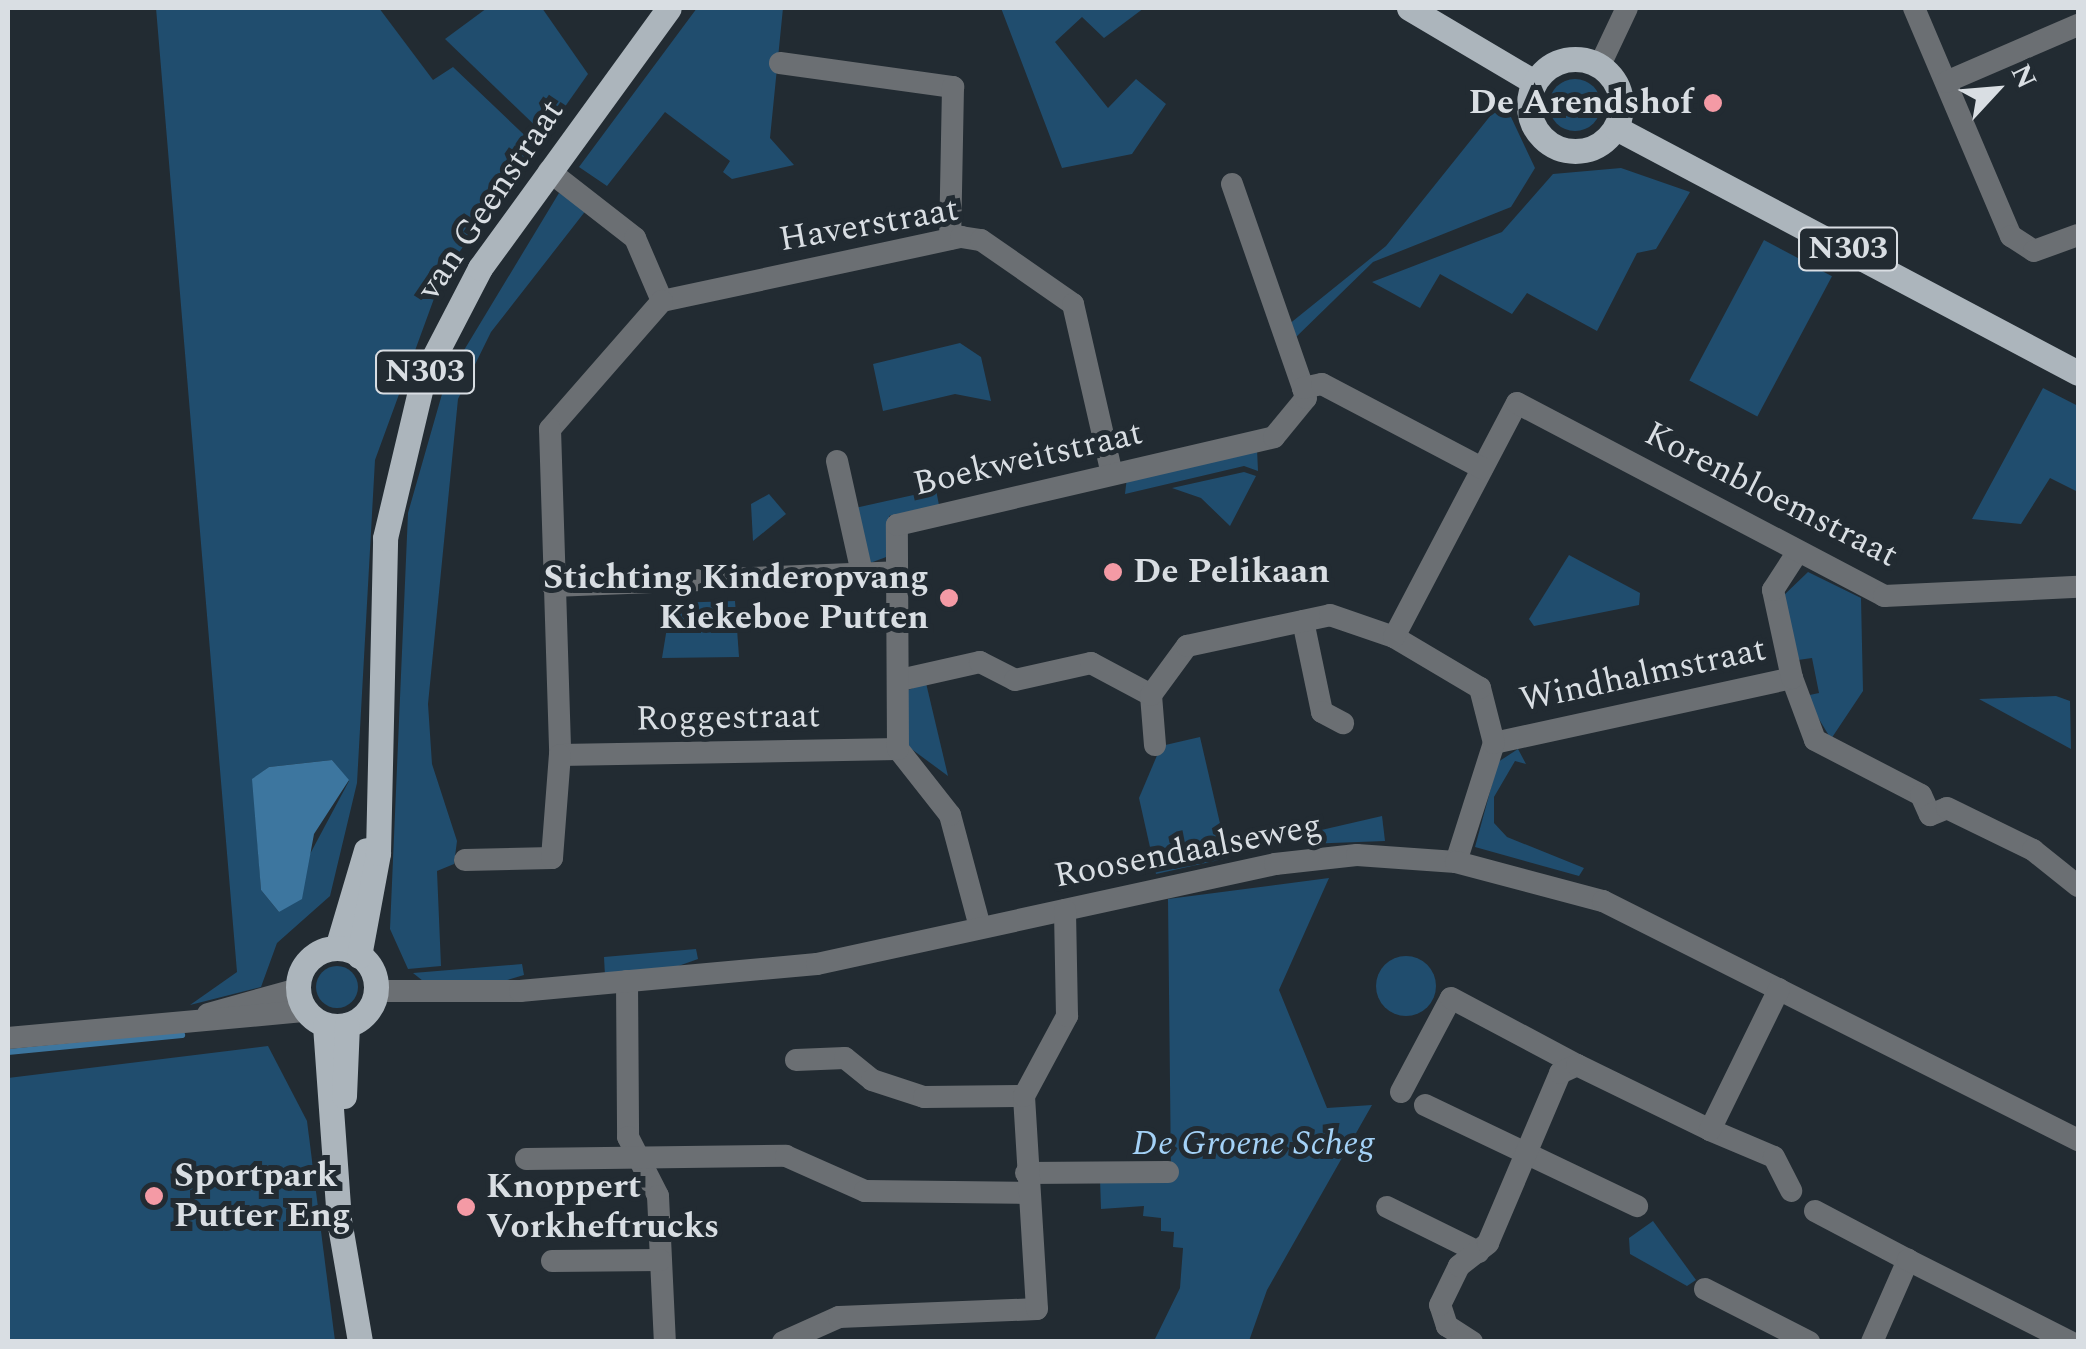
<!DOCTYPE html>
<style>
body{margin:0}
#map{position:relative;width:2086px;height:1349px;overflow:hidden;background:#222b32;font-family:Spectral,serif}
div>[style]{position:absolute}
.green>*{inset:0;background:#204d6e;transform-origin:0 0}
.round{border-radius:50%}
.water>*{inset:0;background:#3d769f}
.stream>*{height:6px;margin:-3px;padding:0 3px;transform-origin:3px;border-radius:3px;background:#3d769f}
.minor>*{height:22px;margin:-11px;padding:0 11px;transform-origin:11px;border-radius:11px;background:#6b6f73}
.major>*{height:25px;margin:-12.5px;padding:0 12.5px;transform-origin:12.5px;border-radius:12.5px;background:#acb5bc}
.major>.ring{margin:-12.5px;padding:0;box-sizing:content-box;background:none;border:25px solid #acb5bc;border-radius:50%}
.dots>*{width:28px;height:28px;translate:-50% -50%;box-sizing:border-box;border:5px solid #222b32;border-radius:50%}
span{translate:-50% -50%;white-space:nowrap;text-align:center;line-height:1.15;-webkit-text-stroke:10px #222b32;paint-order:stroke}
.shield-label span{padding:2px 8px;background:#222b32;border:2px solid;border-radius:8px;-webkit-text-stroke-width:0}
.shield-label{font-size:32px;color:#d9dee3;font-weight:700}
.poi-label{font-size:35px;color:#d9dee3;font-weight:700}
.right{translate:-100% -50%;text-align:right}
.left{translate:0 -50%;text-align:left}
.street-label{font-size:35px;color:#d9dee3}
.park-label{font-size:35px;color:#a4d2f7;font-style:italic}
.frame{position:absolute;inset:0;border:10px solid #d9dee3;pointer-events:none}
.north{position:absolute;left:1946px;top:40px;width:100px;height:100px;-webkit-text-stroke:8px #222b32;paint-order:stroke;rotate:64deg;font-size:28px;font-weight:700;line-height:40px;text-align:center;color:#d9dee3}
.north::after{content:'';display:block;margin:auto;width:35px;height:45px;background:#d9dee3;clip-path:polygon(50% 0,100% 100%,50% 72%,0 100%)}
</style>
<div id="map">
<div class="green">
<div style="clip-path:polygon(evenodd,156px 8px,379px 8px,433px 80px,453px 67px,537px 147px,443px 274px,375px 460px,357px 783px,330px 896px,277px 943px,261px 987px,190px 1005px,237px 972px,156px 8px,332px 760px,349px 781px,279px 912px,261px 890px,253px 779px,269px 767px,332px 760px)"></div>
<div style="clip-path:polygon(487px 8px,542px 8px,588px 74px,545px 135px,445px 39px)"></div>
<div style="clip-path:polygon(697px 8px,783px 8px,770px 138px,794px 165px,732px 179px,723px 172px,730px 161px,665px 112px,607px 186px,579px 167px)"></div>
<div style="clip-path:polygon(1001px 8px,1144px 8px,1104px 38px,1082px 17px,1055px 42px,1108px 108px,1136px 79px,1166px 104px,1132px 154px,1062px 168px)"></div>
<div class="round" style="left:1549px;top:79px;width:52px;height:52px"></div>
<div style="clip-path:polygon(1503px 100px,1535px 168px,1511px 207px,1373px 262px,1293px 340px,1288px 325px,1386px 246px)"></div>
<div style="clip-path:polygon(1621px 168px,1690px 192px,1656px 249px,1637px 253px,1597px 331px,1527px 293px,1512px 314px,1440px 274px,1420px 308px,1372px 282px,1502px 232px,1553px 174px)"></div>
<div style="clip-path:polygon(559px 193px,587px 209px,491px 332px,458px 399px,428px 704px,432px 764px,457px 841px,454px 864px,437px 871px,441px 966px,408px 969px,390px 929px,408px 513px,446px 380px)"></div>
<div style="left:1764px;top:240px;width:77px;height:159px;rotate:28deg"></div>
<div style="clip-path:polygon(960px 343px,981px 357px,991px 401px,955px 394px,883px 411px,873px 364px)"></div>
<div style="clip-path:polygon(2043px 388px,2078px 406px,2078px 492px,2050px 478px,2021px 524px,1972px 519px)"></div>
<div style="clip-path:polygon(1257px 449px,1258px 471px,1244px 466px,1125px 494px,1127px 477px)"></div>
<div style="clip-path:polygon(1244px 472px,1256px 476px,1230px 526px,1201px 498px,1172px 488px)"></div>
<div style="clip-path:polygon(936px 490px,939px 505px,889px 516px,889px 556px,870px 563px,855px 508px)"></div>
<div style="clip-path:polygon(769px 494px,786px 514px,753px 541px,751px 504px)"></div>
<div style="clip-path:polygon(1569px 555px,1640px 593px,1639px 605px,1534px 626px,1529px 619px)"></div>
<div style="clip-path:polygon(1808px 572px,1861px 598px,1863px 691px,1831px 739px,1805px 696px,1819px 693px,1812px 658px,1798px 660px,1783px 596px)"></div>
<div style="clip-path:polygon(735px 601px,739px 657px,662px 658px,671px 603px)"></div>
<div style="clip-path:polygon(926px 683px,948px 776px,906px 745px,908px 690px)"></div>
<div style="clip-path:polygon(2056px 696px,2070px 701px,2071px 749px,1979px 699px)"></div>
<div style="clip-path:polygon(1200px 737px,1228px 858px,1156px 874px,1139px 798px,1161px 746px)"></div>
<div style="clip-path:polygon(1518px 749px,1526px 764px,1515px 761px,1494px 797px,1494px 823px,1507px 837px,1584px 868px,1579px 876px,1475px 847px,1498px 762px)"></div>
<div style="clip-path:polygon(1382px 816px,1385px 841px,1305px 844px,1304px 834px)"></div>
<div style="clip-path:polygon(1329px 878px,1279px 990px,1327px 1108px,1372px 1105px,1267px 1290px,1249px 1341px,1154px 1341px,1180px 1288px,1183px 1248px,1173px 1247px,1174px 1232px,1161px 1231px,1161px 1218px,1143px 1216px,1144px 1206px,1101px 1209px,1100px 1179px,1171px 1176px,1168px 899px)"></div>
<div style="clip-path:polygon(696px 949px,698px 959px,667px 970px,605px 976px,604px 957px)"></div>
<div class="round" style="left:1376px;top:956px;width:60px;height:60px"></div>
<div style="clip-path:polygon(522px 964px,524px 975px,497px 983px,423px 981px,413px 973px)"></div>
<div class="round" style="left:316px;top:966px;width:42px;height:42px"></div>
<div style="clip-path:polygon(268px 1046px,307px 1121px,335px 1341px,8px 1341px,8px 1078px)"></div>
<div style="clip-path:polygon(1653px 1221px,1696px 1280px,1687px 1286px,1630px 1254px,1629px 1238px)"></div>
</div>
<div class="water">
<div style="clip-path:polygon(332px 760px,349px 780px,314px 834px,302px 899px,279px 912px,261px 890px,252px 779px,269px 767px)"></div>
</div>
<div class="stream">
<div style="left:8px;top:1052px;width:175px;rotate:-5.6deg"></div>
</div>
<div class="minor">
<div style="left:1914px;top:8px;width:248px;rotate:67deg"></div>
<div style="left:2011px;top:236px;width:27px;rotate:33deg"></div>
<div style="left:2034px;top:251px;width:47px;rotate:-20deg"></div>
<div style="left:780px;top:63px;width:175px;rotate:7.9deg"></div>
<div style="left:953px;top:87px;width:152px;rotate:91.1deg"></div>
<div style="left:1600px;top:65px;width:63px;rotate:-64.7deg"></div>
<div style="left:1946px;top:82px;width:144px;rotate:-23.4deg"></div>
<div style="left:549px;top:171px;width:109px;rotate:37.9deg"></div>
<div style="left:635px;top:238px;width:69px;rotate:66.8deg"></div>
<div style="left:662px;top:301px;width:306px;rotate:-12.1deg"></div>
<div style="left:961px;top:237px;width:20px;rotate:9deg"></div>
<div style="left:981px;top:240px;width:112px;rotate:34.8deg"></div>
<div style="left:1073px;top:304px;width:174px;rotate:77.1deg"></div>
<div style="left:1232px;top:184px;width:216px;rotate:70.8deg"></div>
<div style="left:662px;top:301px;width:170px;rotate:131.2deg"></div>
<div style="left:550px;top:429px;width:326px;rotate:88.2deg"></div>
<div style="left:560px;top:755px;width:338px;rotate:-1deg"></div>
<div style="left:837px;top:461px;width:115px;rotate:77.4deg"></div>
<div style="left:553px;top:586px;width:344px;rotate:-2.3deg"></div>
<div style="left:1303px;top:621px;width:93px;rotate:78.2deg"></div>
<div style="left:1322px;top:712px;width:24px;rotate:28deg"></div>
<div style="left:1792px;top:678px;width:66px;rotate:69.6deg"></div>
<div style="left:1815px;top:740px;width:119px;rotate:27.4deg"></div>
<div style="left:1921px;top:795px;width:22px;rotate:66deg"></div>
<div style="left:1930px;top:815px;width:18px;rotate:-22deg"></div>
<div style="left:1947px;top:808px;width:96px;rotate:26deg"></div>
<div style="left:2033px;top:850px;width:58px;rotate:38.7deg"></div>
<div style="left:900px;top:680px;width:82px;rotate:-12.7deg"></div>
<div style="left:980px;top:662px;width:39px;rotate:27deg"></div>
<div style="left:1015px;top:680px;width:78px;rotate:-12.6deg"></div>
<div style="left:1091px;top:663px;width:68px;rotate:28.1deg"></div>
<div style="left:1494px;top:743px;width:305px;rotate:-12.3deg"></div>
<div style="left:1792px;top:678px;width:90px;rotate:-102.2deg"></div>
<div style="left:1773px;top:590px;width:44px;rotate:-57deg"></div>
<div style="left:1155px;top:745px;width:50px;rotate:-94.6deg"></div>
<div style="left:1151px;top:695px;width:61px;rotate:-53.7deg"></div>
<div style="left:1187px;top:646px;width:146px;rotate:-12.2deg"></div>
<div style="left:1330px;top:615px;width:68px;rotate:19deg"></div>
<div style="left:465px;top:860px;width:87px;rotate:-1.3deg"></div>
<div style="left:552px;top:858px;width:103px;rotate:-85.6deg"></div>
<div style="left:1456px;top:862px;width:125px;rotate:-72.3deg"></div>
<div style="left:1494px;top:743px;width:57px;rotate:-104.3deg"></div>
<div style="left:1480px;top:688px;width:100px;rotate:-149.3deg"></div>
<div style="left:1394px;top:637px;width:264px;rotate:-62.3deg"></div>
<div style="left:1517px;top:403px;width:415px;rotate:27.7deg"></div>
<div style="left:1884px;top:596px;width:194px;rotate:-2.7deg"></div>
<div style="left:980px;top:927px;width:116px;rotate:-105deg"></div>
<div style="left:950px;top:815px;width:84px;rotate:-128.2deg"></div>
<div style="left:898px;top:749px;width:224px;rotate:-90.3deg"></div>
<div style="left:897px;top:525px;width:387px;rotate:-13.1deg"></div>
<div style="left:1274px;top:437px;width:50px;rotate:-50.6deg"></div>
<div style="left:1306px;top:398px;width:10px;rotate:-107deg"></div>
<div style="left:1303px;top:388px;width:19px;rotate:-12deg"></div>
<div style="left:1322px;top:384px;width:181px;rotate:27.7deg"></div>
<div style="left:627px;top:981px;width:156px;rotate:89.6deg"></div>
<div style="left:628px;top:1137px;width:66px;rotate:63deg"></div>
<div style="left:658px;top:1196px;width:146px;rotate:87.3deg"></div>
<div style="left:375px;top:991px;width:145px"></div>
<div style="left:520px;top:991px;width:298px;rotate:-5.2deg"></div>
<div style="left:817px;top:964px;width:469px;rotate:-12.3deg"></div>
<div style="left:1275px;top:864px;width:82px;rotate:-6.3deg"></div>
<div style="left:1357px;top:855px;width:99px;rotate:4deg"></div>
<div style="left:1456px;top:862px;width:152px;rotate:14.9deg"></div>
<div style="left:1603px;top:901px;width:532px;rotate:26.71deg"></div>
<div style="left:208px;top:1014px;width:93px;rotate:-15.5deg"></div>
<div style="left:8px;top:1038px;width:299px;rotate:-5.2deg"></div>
<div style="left:796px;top:1060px;width:49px;rotate:-2.3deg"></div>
<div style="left:845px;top:1058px;width:35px;rotate:39deg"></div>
<div style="left:872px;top:1080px;width:55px;rotate:18.1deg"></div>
<div style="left:924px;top:1097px;width:100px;rotate:-0.6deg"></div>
<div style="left:1401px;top:1092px;width:106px;rotate:-62deg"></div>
<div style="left:1451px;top:998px;width:143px;rotate:28deg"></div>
<div style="left:1425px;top:1105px;width:235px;rotate:25.5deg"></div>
<div style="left:1710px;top:1130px;width:69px;rotate:22.9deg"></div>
<div style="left:1774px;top:1157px;width:38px;rotate:63deg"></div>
<div style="left:526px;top:1159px;width:260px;rotate:-0.7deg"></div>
<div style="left:786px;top:1156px;width:86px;rotate:23.9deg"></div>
<div style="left:865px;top:1191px;width:162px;rotate:0.7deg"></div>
<div style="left:1026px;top:1173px;width:142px;rotate:-0.4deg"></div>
<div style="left:1387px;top:1207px;width:102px;rotate:26.3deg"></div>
<div style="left:1815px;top:1211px;width:105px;rotate:27.8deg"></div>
<div style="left:552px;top:1261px;width:108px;rotate:-0.5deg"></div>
<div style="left:1705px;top:1289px;width:117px;rotate:27deg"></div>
<div style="left:783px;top:1342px;width:61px;rotate:-24.1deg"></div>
<div style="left:839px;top:1317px;width:198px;rotate:-2.3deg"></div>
<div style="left:1037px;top:1309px;width:213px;rotate:-93.5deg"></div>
<div style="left:1024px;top:1096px;width:91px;rotate:-61.7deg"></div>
<div style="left:1067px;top:1016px;width:106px;rotate:-91.1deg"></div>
<div style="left:1472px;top:1342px;width:30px;rotate:-147deg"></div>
<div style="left:1447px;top:1326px;width:22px;rotate:-108deg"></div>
<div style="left:1440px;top:1305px;width:43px;rotate:-64deg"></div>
<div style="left:1459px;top:1266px;width:37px;rotate:-38deg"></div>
<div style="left:1488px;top:1243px;width:185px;rotate:-67deg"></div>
<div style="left:1560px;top:1073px;width:19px;rotate:-25deg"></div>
<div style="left:1577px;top:1065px;width:148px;rotate:26deg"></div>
<div style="left:1710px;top:1130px;width:157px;rotate:-63.9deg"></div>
<div style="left:1872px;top:1342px;width:90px;rotate:-66.3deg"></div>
<div style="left:1908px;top:1260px;width:182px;rotate:26.8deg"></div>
</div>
<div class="major">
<div style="left:1409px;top:8px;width:145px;rotate:30.6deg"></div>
<div class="ring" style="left:1529px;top:59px;width:67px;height:67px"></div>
<div style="left:1616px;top:128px;width:523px;rotate:27.94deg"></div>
<div style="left:337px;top:948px;width:102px;rotate:-73.5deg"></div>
<div class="ring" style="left:298px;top:948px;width:53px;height:53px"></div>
<div style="left:359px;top:956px;width:105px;rotate:-79.5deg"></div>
<div style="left:378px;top:853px;width:315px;rotate:-88.7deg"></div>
<div style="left:385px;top:538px;width:164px;rotate:-76.6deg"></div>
<div style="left:423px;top:378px;width:124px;rotate:-62.6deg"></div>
<div style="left:480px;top:268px;width:321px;rotate:-54deg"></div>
<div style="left:325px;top:1025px;width:196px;rotate:85.9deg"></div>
<div style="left:339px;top:1220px;width:124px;rotate:80.2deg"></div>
<div style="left:344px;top:1096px;width:71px;rotate:-87.6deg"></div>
</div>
<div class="dots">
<div style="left:1713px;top:103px;background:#f49aa5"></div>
<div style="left:1113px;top:572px;background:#f49aa5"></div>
<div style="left:949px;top:598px;background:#f49aa5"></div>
<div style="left:154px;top:1196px;background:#f49aa5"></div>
<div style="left:466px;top:1207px;background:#f49aa5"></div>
</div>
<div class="shield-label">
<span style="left:1848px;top:249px">N303</span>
<span style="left:425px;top:372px">N303</span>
</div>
<div class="poi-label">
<span class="right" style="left:1693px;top:103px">De Arendshof</span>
<span class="left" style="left:1133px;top:572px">De Pelikaan</span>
<span class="right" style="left:929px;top:598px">Stichting Kinderopvang<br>Kiekeboe Putten</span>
<span class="left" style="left:174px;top:1196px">Sportpark<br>Putter Eng</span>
<span class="left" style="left:486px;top:1207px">Knoppert<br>Vorkheftrucks</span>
</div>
<div class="street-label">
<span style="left:491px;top:200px;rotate:-56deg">van Geenstraat</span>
<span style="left:869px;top:225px;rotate:-10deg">Haverstraat</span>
<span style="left:1028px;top:459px;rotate:-13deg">Boekweitstraat</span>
<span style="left:1771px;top:495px;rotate:27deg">Korenbloemstraat</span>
<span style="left:1643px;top:675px;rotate:-12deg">Windhalmstraat</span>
<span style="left:728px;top:718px;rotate:-1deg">Roggestraat</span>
<span style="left:1188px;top:851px;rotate:-11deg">Roosendaalseweg</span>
</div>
<div class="park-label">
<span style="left:1253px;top:1144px">De Groene Scheg</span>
</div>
<div class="frame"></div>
<div class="north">N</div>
</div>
